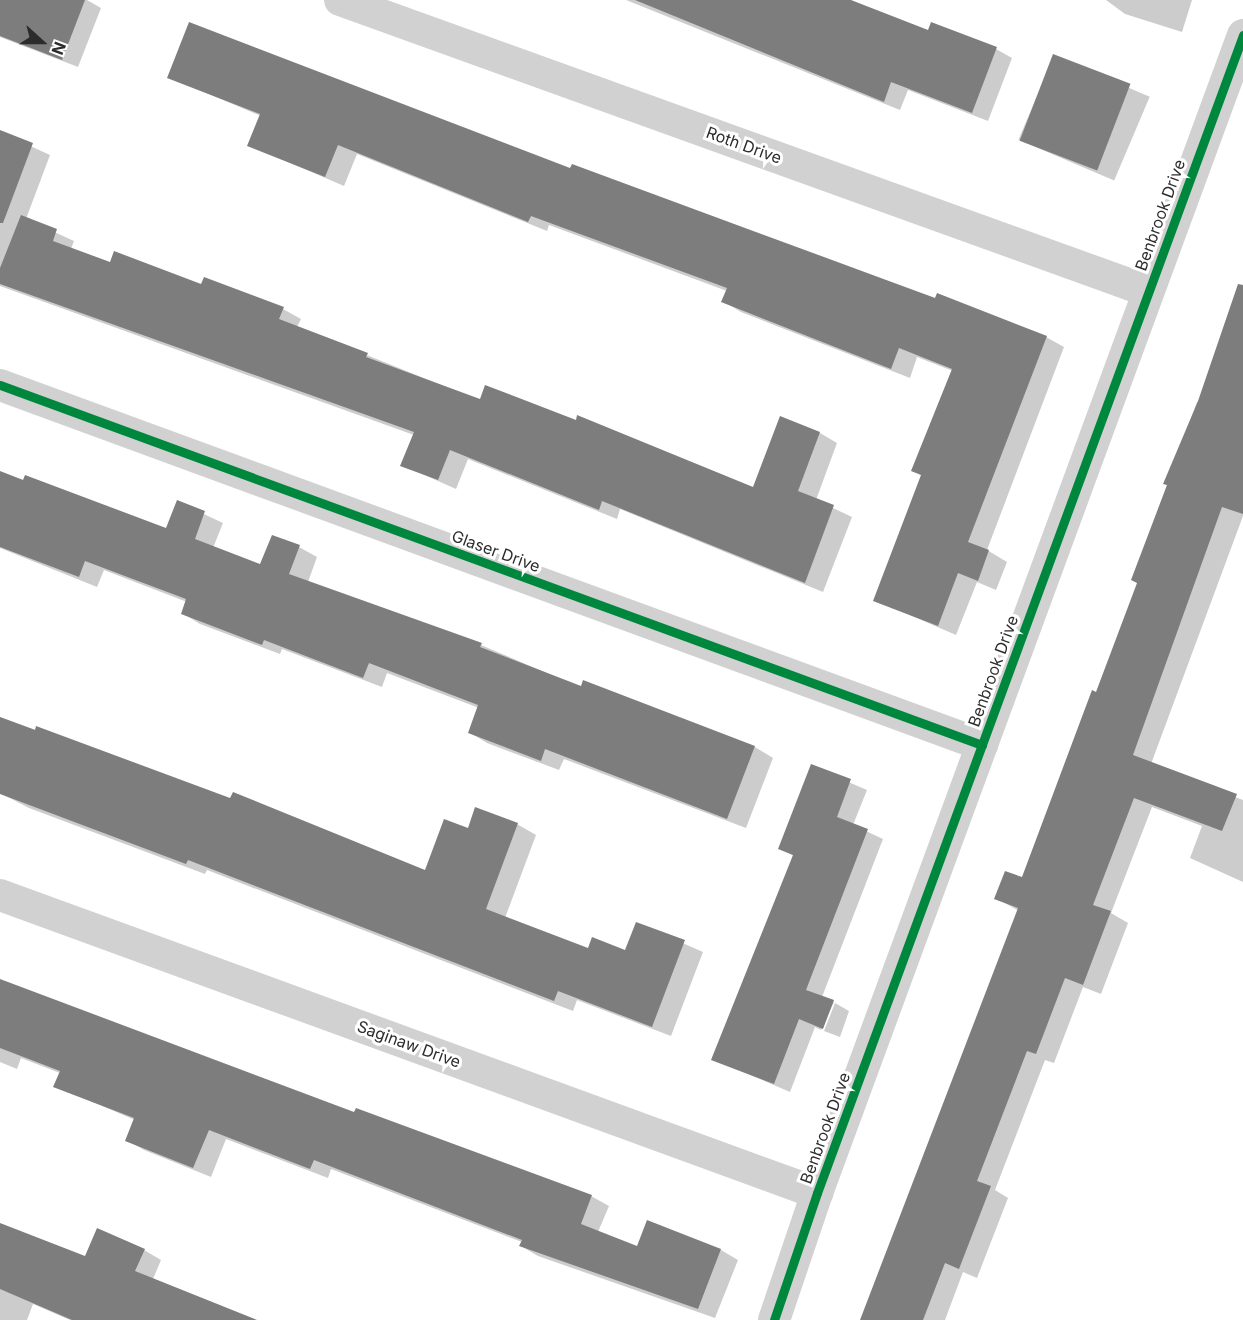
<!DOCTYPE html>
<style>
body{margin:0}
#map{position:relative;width:1243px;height:1320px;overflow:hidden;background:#fff;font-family:Inter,sans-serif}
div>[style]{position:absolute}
.shadow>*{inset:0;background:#0003;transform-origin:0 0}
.building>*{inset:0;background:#7d7d7d;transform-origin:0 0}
.minor>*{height:32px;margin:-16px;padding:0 16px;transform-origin:16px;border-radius:16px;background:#d1d1d1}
.cycleway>*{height:9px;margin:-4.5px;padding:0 4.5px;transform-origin:4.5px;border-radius:4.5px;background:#00873e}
span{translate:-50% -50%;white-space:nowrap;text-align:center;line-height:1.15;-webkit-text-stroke:6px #fff;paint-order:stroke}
.street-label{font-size:16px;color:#2c2c2c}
.north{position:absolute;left:12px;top:12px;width:60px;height:60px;-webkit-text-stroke:4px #fff;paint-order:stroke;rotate:111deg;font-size:16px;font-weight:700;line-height:24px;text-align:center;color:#2c2c2c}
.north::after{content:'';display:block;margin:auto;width:21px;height:27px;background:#2c2c2c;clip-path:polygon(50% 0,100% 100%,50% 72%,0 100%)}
</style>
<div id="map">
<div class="shadow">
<div style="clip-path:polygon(0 0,87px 0,101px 8px,78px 67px,0 37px)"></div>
<div style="clip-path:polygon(626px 0,819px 0,996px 49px,1012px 58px,988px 121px,908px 90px,900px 110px)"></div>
<div style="clip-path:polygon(1106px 0,1192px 0,1182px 32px,1125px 14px)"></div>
<div style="left:1054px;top:56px;width:104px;height:91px;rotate:23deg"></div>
<div style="clip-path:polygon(169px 77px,571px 170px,1046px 337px,1064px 347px,987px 550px,1007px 562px,996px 590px,977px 582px,956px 635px,875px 600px,923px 476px,953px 371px,917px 357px,910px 378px,741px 312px,723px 301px,727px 291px,549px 225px,547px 231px,357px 154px,344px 186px,249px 145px,261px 116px)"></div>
<div style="clip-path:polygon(0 132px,50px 155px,26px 219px,74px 241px,71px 249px,111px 264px,283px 309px,301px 319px,297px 327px,481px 401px,754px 489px,781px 418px,820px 433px,837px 443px,816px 500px,852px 517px,823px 592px,620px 509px,617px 519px,468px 459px,456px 489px,402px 465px,414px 435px,0 286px)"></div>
<div style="clip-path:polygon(1197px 402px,1243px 420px,1243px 516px,1151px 764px,1243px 800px,1243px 882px,1190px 858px,1202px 826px,1152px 807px,1111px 913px,1128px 923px,1101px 994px,1083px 987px,1054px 1063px,1045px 1060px,995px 1190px,1008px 1198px,977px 1278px,963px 1272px,945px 1320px,862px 1320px,1019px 911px,996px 898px,1023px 879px,1139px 583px,1133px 580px)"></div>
<div style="clip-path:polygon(0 472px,167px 530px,178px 502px,223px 523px,213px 548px,261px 566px,299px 547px,317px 557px,308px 582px,481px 645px,582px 688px,584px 682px,755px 747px,773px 758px,746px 828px,564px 759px,559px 770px,487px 743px,469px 732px,479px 708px,387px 673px,382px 687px,282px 649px,280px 654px,200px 624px,182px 613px,187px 602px,104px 570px,97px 587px,0 548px)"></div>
<div style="clip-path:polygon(0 717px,426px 872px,469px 830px,517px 824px,536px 835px,505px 918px,589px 950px,626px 952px,637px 923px,703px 952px,671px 1036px,577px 1000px,573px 1011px,207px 870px,205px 874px,29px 808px,0 793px)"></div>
<div style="clip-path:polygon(811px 766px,867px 790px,853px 825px,883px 839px,822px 997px,834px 1002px,821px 1030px,815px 1027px,790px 1092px,713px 1059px,794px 856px,780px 848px)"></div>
<div style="clip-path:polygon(0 980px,355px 1114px,591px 1196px,609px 1206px,598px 1232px,638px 1247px,721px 1250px,738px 1260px,715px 1318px,538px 1256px,521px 1246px,522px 1242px,331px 1169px,328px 1178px,226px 1139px,211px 1177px,144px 1150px,127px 1140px,135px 1120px,55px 1086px,60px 1073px,21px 1058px,17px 1069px,0 1062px)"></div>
<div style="clip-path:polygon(835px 1003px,849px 1011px,840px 1037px,824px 1031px)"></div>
<div style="clip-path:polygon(0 1225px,86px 1258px,144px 1250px,161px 1260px,153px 1279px,248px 1320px,70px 1320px,33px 1304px,27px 1320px,0 1320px)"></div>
</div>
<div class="building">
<div style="clip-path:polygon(0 0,85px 0,62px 60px,0 36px)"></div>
<div style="clip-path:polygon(635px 0,851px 0,928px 30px,931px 22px,997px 47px,972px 113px,891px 82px,884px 102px)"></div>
<div style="clip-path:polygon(189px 22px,570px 168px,572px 164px,935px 298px,937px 293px,1047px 336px,968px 542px,989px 550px,978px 581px,958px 573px,938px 626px,873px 601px,921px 475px,911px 471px,952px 369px,899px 348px,891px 369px,721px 302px,727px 288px,531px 216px,528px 222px,338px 145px,325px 177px,247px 146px,260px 114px,167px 78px)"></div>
<div style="left:1053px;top:54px;width:83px;height:93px;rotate:21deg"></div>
<div style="clip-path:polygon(0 130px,33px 143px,3px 223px,0 223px)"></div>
<div style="clip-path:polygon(21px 215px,57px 229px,53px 241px,110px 262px,114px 251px,201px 284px,204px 277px,284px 307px,279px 319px,368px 353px,366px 357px,480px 399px,485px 385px,576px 420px,577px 415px,753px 487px,780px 416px,820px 432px,798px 491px,834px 505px,805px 583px,602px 501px,599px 510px,450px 450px,438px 480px,400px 466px,414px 432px,0 284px,0 268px)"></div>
<div style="clip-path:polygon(1238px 284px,1243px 285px,1243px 514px,1222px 507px,1133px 755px,1237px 794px,1222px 831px,1134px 798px,1093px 905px,1111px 911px,1083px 985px,1065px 978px,1036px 1054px,1027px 1051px,977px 1181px,991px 1186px,959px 1269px,945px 1263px,923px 1320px,860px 1320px,1018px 908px,994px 899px,1005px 871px,1022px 877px,1092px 690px,1096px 692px,1137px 583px,1131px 580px,1167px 485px,1163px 484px,1198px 401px)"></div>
<div style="clip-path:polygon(0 471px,23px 480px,25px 475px,166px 528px,177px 500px,205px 511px,195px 539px,260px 564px,272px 535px,300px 545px,289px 574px,482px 643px,480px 647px,581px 686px,583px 680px,755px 746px,727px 819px,545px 749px,541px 761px,468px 733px,478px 705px,369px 663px,363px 678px,264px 640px,262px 645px,181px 614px,186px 599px,85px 561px,79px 577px,0 547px)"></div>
<div style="clip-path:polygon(0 717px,35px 730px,36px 726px,230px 798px,233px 792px,425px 870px,444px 819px,468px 828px,475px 807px,518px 823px,486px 909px,588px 948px,592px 937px,625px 950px,636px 922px,685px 940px,652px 1027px,558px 991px,554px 1001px,188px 860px,186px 864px,0 794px)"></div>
<div style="clip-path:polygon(811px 764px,851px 779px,837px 817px,868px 829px,806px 990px,834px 1000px,823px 1029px,799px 1019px,774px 1084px,711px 1060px,793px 855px,778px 849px)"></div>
<div style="clip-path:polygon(0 979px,354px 1112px,356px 1108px,592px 1195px,581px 1224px,637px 1246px,647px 1220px,721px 1249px,698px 1309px,519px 1246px,522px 1240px,314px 1160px,310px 1169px,209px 1130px,193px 1168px,125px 1141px,134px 1118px,53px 1087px,60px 1071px,0 1048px)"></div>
<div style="clip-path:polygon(0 1223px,85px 1256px,97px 1228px,145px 1249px,135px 1271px,257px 1320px,72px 1320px,0 1289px)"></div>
</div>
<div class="minor">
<div style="left:340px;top:0;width:859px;rotate:19.81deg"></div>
<div style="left:0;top:385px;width:1046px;rotate:20.13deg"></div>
<div style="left:0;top:895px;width:870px;rotate:20.04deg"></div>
<div style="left:774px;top:1320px;width:134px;rotate:-71.3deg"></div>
<div style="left:817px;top:1193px;width:1234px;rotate:-69.8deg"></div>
</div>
<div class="cycleway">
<div style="left:0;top:385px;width:1046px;rotate:20.13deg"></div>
<div style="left:774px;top:1320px;width:134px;rotate:-71.3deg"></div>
<div style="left:817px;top:1193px;width:1234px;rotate:-69.8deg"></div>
</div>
<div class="street-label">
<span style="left:744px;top:145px;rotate:20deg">Roth Drive</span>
<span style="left:1160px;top:215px;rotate:-70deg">Benbrook Drive</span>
<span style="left:496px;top:551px;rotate:20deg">Glaser Drive</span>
<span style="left:993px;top:671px;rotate:-70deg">Benbrook Drive</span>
<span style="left:409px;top:1044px;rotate:20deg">Saginaw Drive</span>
<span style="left:825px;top:1128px;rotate:-70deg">Benbrook Drive</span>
</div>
<div class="north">N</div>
</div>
